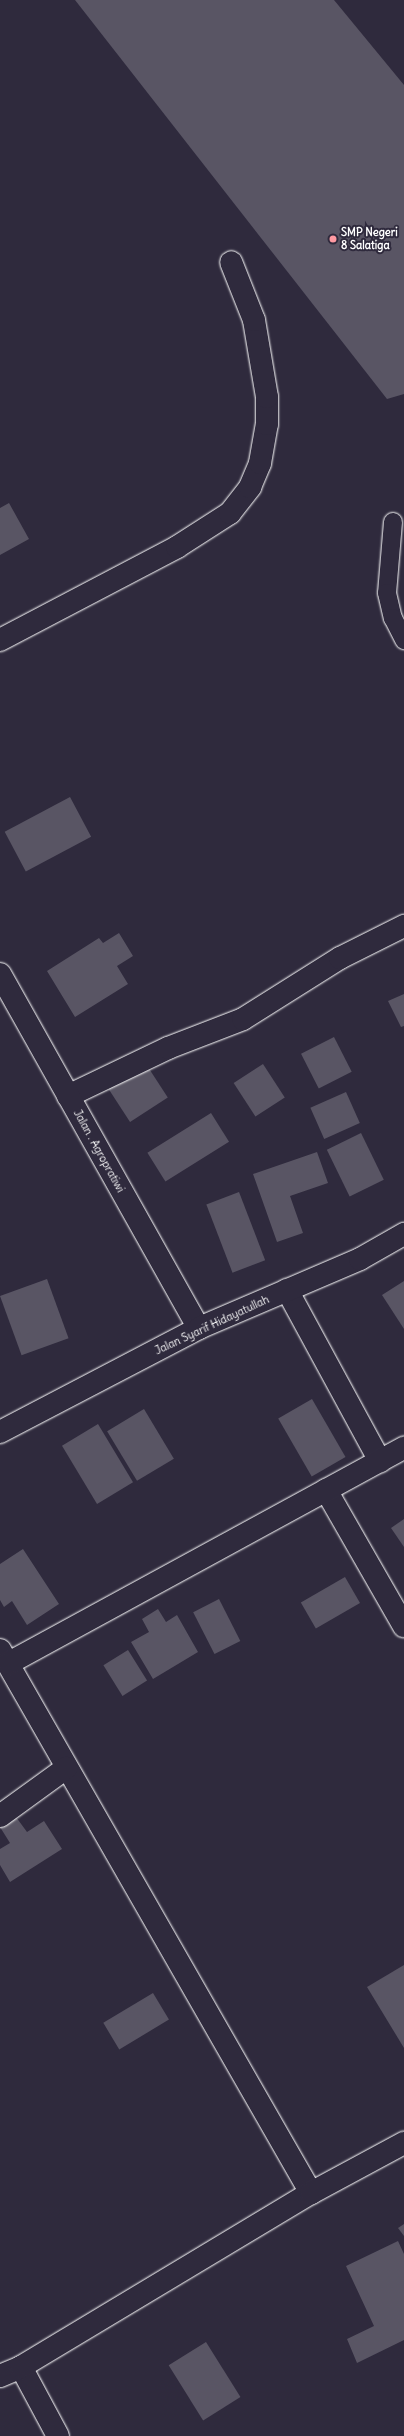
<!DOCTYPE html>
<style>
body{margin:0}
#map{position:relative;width:404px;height:2436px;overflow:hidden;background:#2f2a3d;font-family:Delius,sans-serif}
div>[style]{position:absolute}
.building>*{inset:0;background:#595564;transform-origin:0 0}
.roads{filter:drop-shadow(0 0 1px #fff) drop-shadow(0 0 1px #fff)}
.lane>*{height:18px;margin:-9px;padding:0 9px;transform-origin:9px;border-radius:9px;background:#2f2a3d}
.street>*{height:22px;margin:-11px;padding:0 11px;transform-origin:11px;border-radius:11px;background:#2f2a3d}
.secondary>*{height:22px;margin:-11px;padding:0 11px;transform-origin:11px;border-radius:11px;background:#2f2a3d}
.dots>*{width:11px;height:11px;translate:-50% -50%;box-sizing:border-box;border:2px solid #2f2a3d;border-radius:50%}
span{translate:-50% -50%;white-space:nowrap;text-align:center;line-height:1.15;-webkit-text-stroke:4px #2f2a3d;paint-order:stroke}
.poi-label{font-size:11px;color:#fff;font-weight:700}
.left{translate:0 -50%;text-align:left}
.street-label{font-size:11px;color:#fff}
</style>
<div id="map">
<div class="building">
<div style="clip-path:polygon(75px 0,334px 0,404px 85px,404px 394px,387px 399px)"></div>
<div style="clip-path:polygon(9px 503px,29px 539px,0 555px,0 508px)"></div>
<div style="left:70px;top:797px;width:45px;height:74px;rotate:62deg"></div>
<div style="clip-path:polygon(119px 933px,133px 956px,117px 966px,128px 984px,75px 1017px,47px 971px,99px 938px,103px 943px)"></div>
<div style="clip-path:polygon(404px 994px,404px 1026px,401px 1027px,388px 1001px)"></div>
<div style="left:334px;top:1037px;width:39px;height:37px;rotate:63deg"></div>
<div style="left:146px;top:1064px;width:40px;height:45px;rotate:57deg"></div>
<div style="left:263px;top:1064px;width:40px;height:35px;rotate:57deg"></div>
<div style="left:346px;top:1092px;width:34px;height:39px;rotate:66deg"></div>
<div style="left:211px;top:1113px;width:34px;height:75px;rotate:58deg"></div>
<div style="left:361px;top:1133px;width:52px;height:38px;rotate:64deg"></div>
<div style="clip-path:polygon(317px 1152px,328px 1183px,290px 1196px,303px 1233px,277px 1242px,253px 1174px)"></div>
<div style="left:239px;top:1192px;width:73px;height:35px;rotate:69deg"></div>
<div style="left:47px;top:1279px;width:63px;height:50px;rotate:70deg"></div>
<div style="clip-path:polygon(404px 1281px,404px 1329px,382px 1295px)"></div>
<div style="left:312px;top:1399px;width:67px;height:39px;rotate:60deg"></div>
<div style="left:144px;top:1409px;width:58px;height:43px;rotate:59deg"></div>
<div style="left:98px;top:1424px;width:68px;height:42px;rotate:59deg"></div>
<div style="clip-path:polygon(404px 1519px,404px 1547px,391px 1528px)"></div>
<div style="clip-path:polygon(23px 1549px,59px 1604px,27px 1625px,12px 1601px,4px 1607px,0 1600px,0 1564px)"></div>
<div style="left:345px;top:1577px;width:30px;height:51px;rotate:60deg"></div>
<div style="left:219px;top:1599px;width:47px;height:29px;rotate:63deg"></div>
<div style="clip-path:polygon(158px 1609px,166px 1622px,177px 1615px,198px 1652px,153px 1679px,131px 1642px,149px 1632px,142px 1619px)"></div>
<div style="left:128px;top:1650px;width:36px;height:29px;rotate:58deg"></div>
<div style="clip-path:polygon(16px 1817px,27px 1832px,44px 1821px,62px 1849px,10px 1882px,0 1865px,0 1849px,10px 1843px,0 1827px)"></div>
<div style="clip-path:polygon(404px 1965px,404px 2048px,367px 1987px)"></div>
<div style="left:153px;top:1993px;width:31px;height:58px;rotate:59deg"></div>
<div style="clip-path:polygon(404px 2224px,404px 2236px,398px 2228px)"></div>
<div style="clip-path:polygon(398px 2241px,404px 2254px,404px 2340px,357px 2363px,347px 2339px,374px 2326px,346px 2266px)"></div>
<div style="left:206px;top:2342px;width:65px;height:44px;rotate:58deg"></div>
</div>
<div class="roads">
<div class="lane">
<div style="left:393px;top:522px;width:71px;rotate:94.8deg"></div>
<div style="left:387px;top:593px;width:26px;rotate:77deg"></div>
<div style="left:393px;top:618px;width:25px;rotate:63deg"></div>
</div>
<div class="street">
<div style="left:0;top:640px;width:200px;rotate:-27.7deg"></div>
<div style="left:177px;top:547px;width:63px;rotate:-32.7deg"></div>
<div style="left:230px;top:513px;width:33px;rotate:-52deg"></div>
<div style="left:250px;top:487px;width:26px;rotate:-67deg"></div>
<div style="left:260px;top:463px;width:40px;rotate:-80deg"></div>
<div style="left:267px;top:424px;width:27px;rotate:-90deg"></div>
<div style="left:267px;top:397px;width:78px;rotate:-99.6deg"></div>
<div style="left:254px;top:320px;width:62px;rotate:-111.6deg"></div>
<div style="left:68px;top:1096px;width:111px;rotate:-25.6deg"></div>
<div style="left:168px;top:1048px;width:80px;rotate:-21.1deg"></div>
<div style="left:243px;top:1019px;width:115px;rotate:-32.2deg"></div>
<div style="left:340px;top:958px;width:72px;rotate:-26.6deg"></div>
<div style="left:287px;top:1290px;width:195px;rotate:61.5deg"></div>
<div style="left:326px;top:1490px;width:157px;rotate:60.2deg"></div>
<div style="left:0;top:1650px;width:626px;rotate:60.2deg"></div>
<div style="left:9px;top:1663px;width:450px;rotate:-28.6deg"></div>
<div style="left:0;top:1816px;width:82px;rotate:-36deg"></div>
<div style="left:21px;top:2367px;width:78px;rotate:61.8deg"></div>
<div style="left:0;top:2376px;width:23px;rotate:-23deg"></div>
<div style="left:21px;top:2367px;width:338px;rotate:-31deg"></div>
<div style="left:311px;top:2193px;width:106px;rotate:-28.3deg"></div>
</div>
<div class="secondary">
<div style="left:0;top:974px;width:406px;rotate:60.7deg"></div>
<div style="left:0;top:1432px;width:225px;rotate:-27.6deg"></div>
<div style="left:199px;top:1328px;width:175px;rotate:-23.2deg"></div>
<div style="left:360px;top:1259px;width:51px;rotate:-29.6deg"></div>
</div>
</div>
<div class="dots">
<div style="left:333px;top:239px;background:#ff9aa2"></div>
</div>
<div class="poi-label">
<span class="left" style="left:341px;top:239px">SMP Negeri<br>8 Salatiga</span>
</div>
<div class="street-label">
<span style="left:99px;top:1151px;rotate:61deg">Jalan . Agropratiwi</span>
<span style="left:212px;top:1325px;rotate:-25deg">Jalan Syarif Hidayatullah</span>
</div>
</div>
